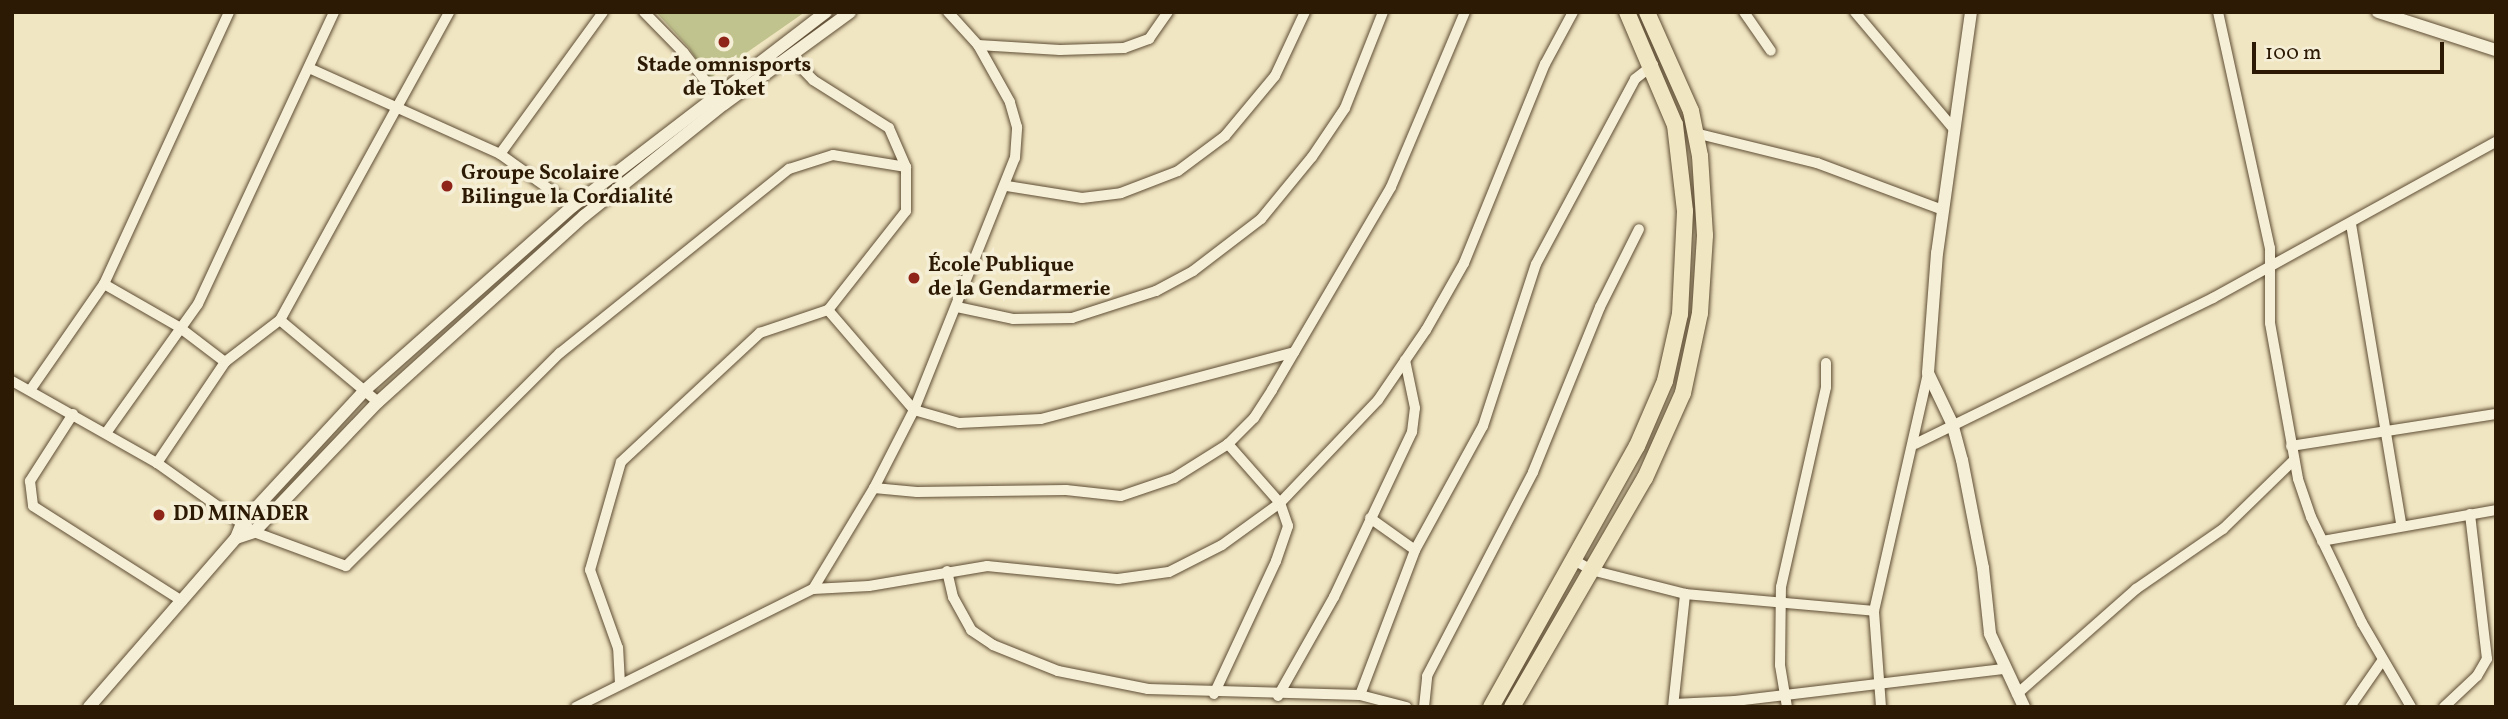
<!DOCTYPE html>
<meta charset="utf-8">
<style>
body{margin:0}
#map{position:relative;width:2508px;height:719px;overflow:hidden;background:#f1e6c2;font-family:Vollkorn,serif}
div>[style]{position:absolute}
.green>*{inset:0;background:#c1c38e}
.roads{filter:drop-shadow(0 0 2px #5e4d34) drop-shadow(0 0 2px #5e4d34)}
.minor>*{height:10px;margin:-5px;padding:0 5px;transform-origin:5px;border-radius:5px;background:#f6efd7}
.tertiary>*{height:12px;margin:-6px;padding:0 6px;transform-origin:6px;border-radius:6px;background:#f6efd7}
.primary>*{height:16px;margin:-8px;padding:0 8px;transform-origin:8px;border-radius:8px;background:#f1e6c2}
.dots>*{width:19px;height:19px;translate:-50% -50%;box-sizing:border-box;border:4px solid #f6efd7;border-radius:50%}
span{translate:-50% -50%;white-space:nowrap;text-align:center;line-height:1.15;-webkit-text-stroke:7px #f6efd7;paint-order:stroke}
.poi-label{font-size:21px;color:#2d1a04;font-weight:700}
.left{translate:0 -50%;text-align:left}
.frame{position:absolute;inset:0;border:14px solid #2d1a04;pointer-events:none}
.scale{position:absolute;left:2252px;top:42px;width:192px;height:32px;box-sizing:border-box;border:4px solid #2d1a04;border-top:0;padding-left:9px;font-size:21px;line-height:24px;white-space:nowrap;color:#2d1a04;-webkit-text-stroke:5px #f6efd7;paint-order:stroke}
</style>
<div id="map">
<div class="green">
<div style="clip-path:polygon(656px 12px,805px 12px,709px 79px,689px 48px)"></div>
</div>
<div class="roads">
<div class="minor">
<div style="left:644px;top:12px;width:57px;rotate:45.7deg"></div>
<div style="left:684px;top:53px;width:59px;rotate:52.5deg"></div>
<div style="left:1744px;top:12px;width:47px;rotate:55.3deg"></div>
<div style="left:1855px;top:12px;width:153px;rotate:49.8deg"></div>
<div style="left:2218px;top:12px;width:242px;rotate:77.6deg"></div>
<div style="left:2270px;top:248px;width:75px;rotate:90deg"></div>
<div style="left:2270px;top:323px;width:158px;rotate:79.8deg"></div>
<div style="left:2298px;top:479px;width:40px;rotate:71.1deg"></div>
<div style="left:2311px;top:517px;width:118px;rotate:64.3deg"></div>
<div style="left:2362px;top:623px;width:97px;rotate:59.7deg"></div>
<div style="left:978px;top:45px;width:82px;rotate:3.5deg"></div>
<div style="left:1060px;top:50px;width:64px;rotate:-1.8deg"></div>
<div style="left:1124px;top:48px;width:27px;rotate:-20deg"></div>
<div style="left:1149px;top:39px;width:33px;rotate:-55deg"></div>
<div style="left:790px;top:56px;width:33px;rotate:46deg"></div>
<div style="left:813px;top:80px;width:90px;rotate:32.3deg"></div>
<div style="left:889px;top:128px;width:43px;rotate:66.4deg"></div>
<div style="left:906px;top:167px;width:44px;rotate:90deg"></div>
<div style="left:906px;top:211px;width:126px;rotate:128.2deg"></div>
<div style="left:828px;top:310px;width:132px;rotate:49.3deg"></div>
<div style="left:914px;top:410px;width:47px;rotate:16.1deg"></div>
<div style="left:959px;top:423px;width:82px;rotate:-2.8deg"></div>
<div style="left:1041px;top:419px;width:262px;rotate:-14.8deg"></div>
<div style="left:309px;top:68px;width:209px;rotate:24.2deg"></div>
<div style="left:500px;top:154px;width:90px;rotate:35.5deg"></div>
<div style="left:1695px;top:133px;width:126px;rotate:13.8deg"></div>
<div style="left:1817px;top:163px;width:134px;rotate:20.5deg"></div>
<div style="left:500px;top:154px;width:175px;rotate:-54deg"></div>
<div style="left:1007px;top:186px;width:76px;rotate:9.1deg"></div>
<div style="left:1082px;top:198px;width:39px;rotate:-7deg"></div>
<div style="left:1121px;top:193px;width:61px;rotate:-21.1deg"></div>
<div style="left:1178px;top:171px;width:59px;rotate:-36.7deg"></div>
<div style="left:1225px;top:136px;width:78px;rotate:-50.2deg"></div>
<div style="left:1275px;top:76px;width:71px;rotate:-64.9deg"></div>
<div style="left:2351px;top:224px;width:304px;rotate:80.5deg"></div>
<div style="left:104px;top:284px;width:86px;rotate:29.8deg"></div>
<div style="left:179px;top:327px;width:58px;rotate:37.3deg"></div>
<div style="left:957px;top:307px;width:57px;rotate:12.1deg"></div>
<div style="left:1013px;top:319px;width:59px;rotate:-1deg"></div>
<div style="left:1072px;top:318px;width:88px;rotate:-17.8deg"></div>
<div style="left:1156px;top:291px;width:42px;rotate:-28.4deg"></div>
<div style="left:1193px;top:271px;width:86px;rotate:-37.4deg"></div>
<div style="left:1261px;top:219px;width:80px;rotate:-50.6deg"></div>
<div style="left:1312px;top:157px;width:59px;rotate:-56deg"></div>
<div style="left:1345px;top:108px;width:103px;rotate:-68.4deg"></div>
<div style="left:280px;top:320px;width:128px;rotate:39.9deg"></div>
<div style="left:12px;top:381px;width:167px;rotate:29.5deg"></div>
<div style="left:157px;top:463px;width:119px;rotate:35.4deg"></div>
<div style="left:254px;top:532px;width:98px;rotate:20.3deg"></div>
<div style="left:346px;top:566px;width:302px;rotate:-44.9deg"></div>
<div style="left:560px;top:353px;width:294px;rotate:-38.8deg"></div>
<div style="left:789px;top:169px;width:46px;rotate:-17.7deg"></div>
<div style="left:833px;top:155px;width:74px;rotate:9.3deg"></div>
<div style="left:31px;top:389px;width:128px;rotate:-55.2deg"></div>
<div style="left:104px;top:284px;width:299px;rotate:-65.3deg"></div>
<div style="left:73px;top:414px;width:80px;rotate:122.7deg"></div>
<div style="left:30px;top:481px;width:25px;rotate:83deg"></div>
<div style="left:33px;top:506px;width:177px;rotate:32.5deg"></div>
<div style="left:106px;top:433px;width:158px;rotate:-54.5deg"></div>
<div style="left:198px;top:304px;width:322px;rotate:-65deg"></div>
<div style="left:1915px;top:444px;width:332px;rotate:-26.1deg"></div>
<div style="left:2213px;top:298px;width:323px;rotate:-28.9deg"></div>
<div style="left:2291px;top:446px;width:207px;rotate:-8.9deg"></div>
<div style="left:157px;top:463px;width:122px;rotate:-56deg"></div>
<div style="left:225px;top:362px;width:69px;rotate:-37.4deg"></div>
<div style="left:280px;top:320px;width:351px;rotate:-61.2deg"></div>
<div style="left:874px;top:488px;width:43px;rotate:5.3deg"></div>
<div style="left:917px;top:492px;width:149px;rotate:-0.8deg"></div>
<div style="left:1066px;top:490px;width:55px;rotate:6.2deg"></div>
<div style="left:1121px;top:496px;width:56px;rotate:-18.8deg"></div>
<div style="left:1174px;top:478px;width:64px;rotate:-32.2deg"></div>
<div style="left:1228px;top:444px;width:37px;rotate:-45deg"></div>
<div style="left:1254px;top:418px;width:33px;rotate:-57deg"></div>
<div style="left:1272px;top:390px;width:235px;rotate:-59.6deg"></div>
<div style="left:1391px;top:187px;width:190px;rotate:-67.1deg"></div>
<div style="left:1370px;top:518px;width:55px;rotate:35.4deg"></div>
<div style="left:2322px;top:541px;width:177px;rotate:-10.1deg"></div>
<div style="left:1574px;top:560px;width:20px;rotate:30deg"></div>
<div style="left:1591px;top:570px;width:97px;rotate:14.3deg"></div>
<div style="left:1685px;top:594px;width:190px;rotate:5.1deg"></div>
<div style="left:947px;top:571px;width:27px;rotate:77deg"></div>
<div style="left:953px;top:597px;width:38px;rotate:61deg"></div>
<div style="left:971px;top:630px;width:27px;rotate:34deg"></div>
<div style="left:993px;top:645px;width:70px;rotate:21.8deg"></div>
<div style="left:1058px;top:671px;width:92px;rotate:11.3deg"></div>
<div style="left:1148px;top:689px;width:212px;rotate:1.6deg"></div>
<div style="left:1360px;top:695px;width:48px;rotate:14.6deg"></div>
<div style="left:813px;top:589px;width:56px;rotate:-3.1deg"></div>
<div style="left:869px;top:586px;width:120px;rotate:-9.6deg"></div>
<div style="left:987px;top:566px;width:132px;rotate:5.7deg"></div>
<div style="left:1118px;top:579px;width:51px;rotate:-7.8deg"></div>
<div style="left:1169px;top:572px;width:59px;rotate:-27deg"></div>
<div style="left:1222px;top:545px;width:72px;rotate:-35.9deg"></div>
<div style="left:1280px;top:503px;width:142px;rotate:-46.4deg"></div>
<div style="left:1378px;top:400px;width:85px;rotate:-55.6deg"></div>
<div style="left:1426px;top:330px;width:77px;rotate:-60.4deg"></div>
<div style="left:1464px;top:263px;width:215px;rotate:-67.9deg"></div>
<div style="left:1545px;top:64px;width:59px;rotate:-61.7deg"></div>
<div style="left:620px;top:684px;width:36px;rotate:-93deg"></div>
<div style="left:618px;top:648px;width:83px;rotate:-109.7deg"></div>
<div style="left:590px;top:570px;width:112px;rotate:-74deg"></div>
<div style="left:621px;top:462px;width:190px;rotate:-42.9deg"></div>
<div style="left:760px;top:333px;width:72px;rotate:-18.7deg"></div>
<div style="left:1214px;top:694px;width:147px;rotate:-65deg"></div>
<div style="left:1276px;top:561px;width:37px;rotate:-71deg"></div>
<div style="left:1288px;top:526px;width:24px;rotate:-109deg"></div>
<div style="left:1280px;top:503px;width:79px;rotate:-131.4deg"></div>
<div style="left:2017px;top:694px;width:159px;rotate:-41.4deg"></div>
<div style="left:2136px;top:589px;width:106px;rotate:-34.6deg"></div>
<div style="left:2223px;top:529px;width:99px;rotate:-44.2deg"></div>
<div style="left:1360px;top:695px;width:155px;rotate:-69.2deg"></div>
<div style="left:1415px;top:550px;width:141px;rotate:-61.3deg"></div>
<div style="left:1483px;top:426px;width:170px;rotate:-71.9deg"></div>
<div style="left:1536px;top:264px;width:210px;rotate:-61.8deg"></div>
<div style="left:1635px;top:79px;width:23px;rotate:-38deg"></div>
<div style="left:1278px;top:696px;width:114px;rotate:-60.5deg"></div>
<div style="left:1334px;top:597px;width:183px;rotate:-64.7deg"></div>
<div style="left:1412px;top:432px;width:24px;rotate:-83deg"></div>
<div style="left:1415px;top:408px;width:49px;rotate:-101.8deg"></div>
<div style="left:1674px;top:704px;width:61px;rotate:-2.8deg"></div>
<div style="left:1735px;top:701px;width:270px;rotate:-6.8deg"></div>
<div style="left:576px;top:707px;width:265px;rotate:-26.5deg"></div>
<div style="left:813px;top:589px;width:118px;rotate:-58.9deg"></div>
<div style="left:874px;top:488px;width:88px;rotate:-62.9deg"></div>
<div style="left:914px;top:410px;width:271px;rotate:-68.2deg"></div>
<div style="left:1015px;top:158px;width:31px;rotate:-86deg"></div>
<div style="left:1017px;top:127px;width:26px;rotate:-106deg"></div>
<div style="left:1010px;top:102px;width:65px;rotate:-119.3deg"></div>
<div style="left:978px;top:45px;width:45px;rotate:-132.3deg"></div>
<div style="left:1424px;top:707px;width:31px;rotate:-84deg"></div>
<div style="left:1427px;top:676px;width:230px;rotate:-62.5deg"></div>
<div style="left:1533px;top:472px;width:178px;rotate:-67.9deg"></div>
<div style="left:1600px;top:307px;width:87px;rotate:-63.4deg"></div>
<div style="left:1673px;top:707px;width:114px;rotate:-83.9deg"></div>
<div style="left:1787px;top:707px;width:43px;rotate:-99.5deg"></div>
<div style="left:1780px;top:665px;width:78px;rotate:-89.3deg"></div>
<div style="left:1781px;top:587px;width:205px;rotate:-77.3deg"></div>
<div style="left:1826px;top:387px;width:24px;rotate:-90deg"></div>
<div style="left:1881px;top:707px;width:96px;rotate:-94.2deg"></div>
<div style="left:1874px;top:611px;width:244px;rotate:-77.2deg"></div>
<div style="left:2350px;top:707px;width:56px;rotate:-55.2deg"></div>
<div style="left:2444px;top:707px;width:45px;rotate:-43.2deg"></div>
<div style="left:2477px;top:676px;width:20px;rotate:-60deg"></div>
<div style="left:2487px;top:659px;width:146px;rotate:-96.7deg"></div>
</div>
<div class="tertiary">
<div style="left:1971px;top:12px;width:243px;rotate:98deg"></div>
<div style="left:1937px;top:253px;width:120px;rotate:94.3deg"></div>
<div style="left:1928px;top:373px;width:55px;rotate:64.4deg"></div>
<div style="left:1952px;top:423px;width:38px;rotate:75deg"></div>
<div style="left:1962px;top:460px;width:110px;rotate:79deg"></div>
<div style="left:1983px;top:568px;width:66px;rotate:83.9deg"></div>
<div style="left:1990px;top:634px;width:81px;rotate:65deg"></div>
<div style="left:2378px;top:12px;width:124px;rotate:17.9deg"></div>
<div style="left:236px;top:538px;width:19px;rotate:-18deg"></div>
<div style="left:254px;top:532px;width:180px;rotate:-46.4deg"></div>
<div style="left:378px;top:402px;width:278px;rotate:-42.1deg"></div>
<div style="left:584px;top:216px;width:179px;rotate:-38.7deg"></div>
<div style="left:724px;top:104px;width:156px;rotate:-36.1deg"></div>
<div style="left:89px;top:707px;width:224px;rotate:-49deg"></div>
<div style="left:236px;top:538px;width:16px;rotate:-68deg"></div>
<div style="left:242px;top:523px;width:181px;rotate:-47.2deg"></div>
<div style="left:365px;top:390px;width:278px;rotate:-41.5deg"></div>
<div style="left:573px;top:206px;width:319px;rotate:-37.5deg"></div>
</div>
<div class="primary">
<div style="left:1491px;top:707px;width:299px;rotate:-60.8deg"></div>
<div style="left:1637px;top:446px;width:71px;rotate:-66.7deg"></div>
<div style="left:1665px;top:381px;width:69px;rotate:-77.4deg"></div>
<div style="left:1680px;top:314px;width:103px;rotate:-87.2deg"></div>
<div style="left:1685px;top:211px;width:87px;rotate:-96.6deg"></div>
<div style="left:1675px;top:125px;width:123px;rotate:-113deg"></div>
<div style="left:1512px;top:707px;width:265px;rotate:-59.9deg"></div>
<div style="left:1645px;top:478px;width:93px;rotate:-65.9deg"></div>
<div style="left:1683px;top:393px;width:82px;rotate:-78deg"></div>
<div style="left:1700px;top:313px;width:78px;rotate:-86.3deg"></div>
<div style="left:1705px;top:235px;width:79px;rotate:-93.6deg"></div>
<div style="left:1700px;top:156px;width:46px;rotate:-101.3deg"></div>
<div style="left:1691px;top:111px;width:108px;rotate:-114deg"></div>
</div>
</div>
<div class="dots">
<div style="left:724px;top:42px;background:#8f2418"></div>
<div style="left:447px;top:186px;background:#8f2418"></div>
<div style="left:914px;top:278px;background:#8f2418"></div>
<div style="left:159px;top:515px;background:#8f2418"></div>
</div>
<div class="poi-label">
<span style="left:724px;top:78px">Stade omnisports<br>de Toket</span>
<span class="left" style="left:461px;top:186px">Groupe Scolaire<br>Bilingue la Cordialité</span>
<span class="left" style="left:928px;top:278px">École Publique<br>de la Gendarmerie</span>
<span class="left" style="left:173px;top:515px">DD MINADER</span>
</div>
<div class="frame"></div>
<div class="scale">100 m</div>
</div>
